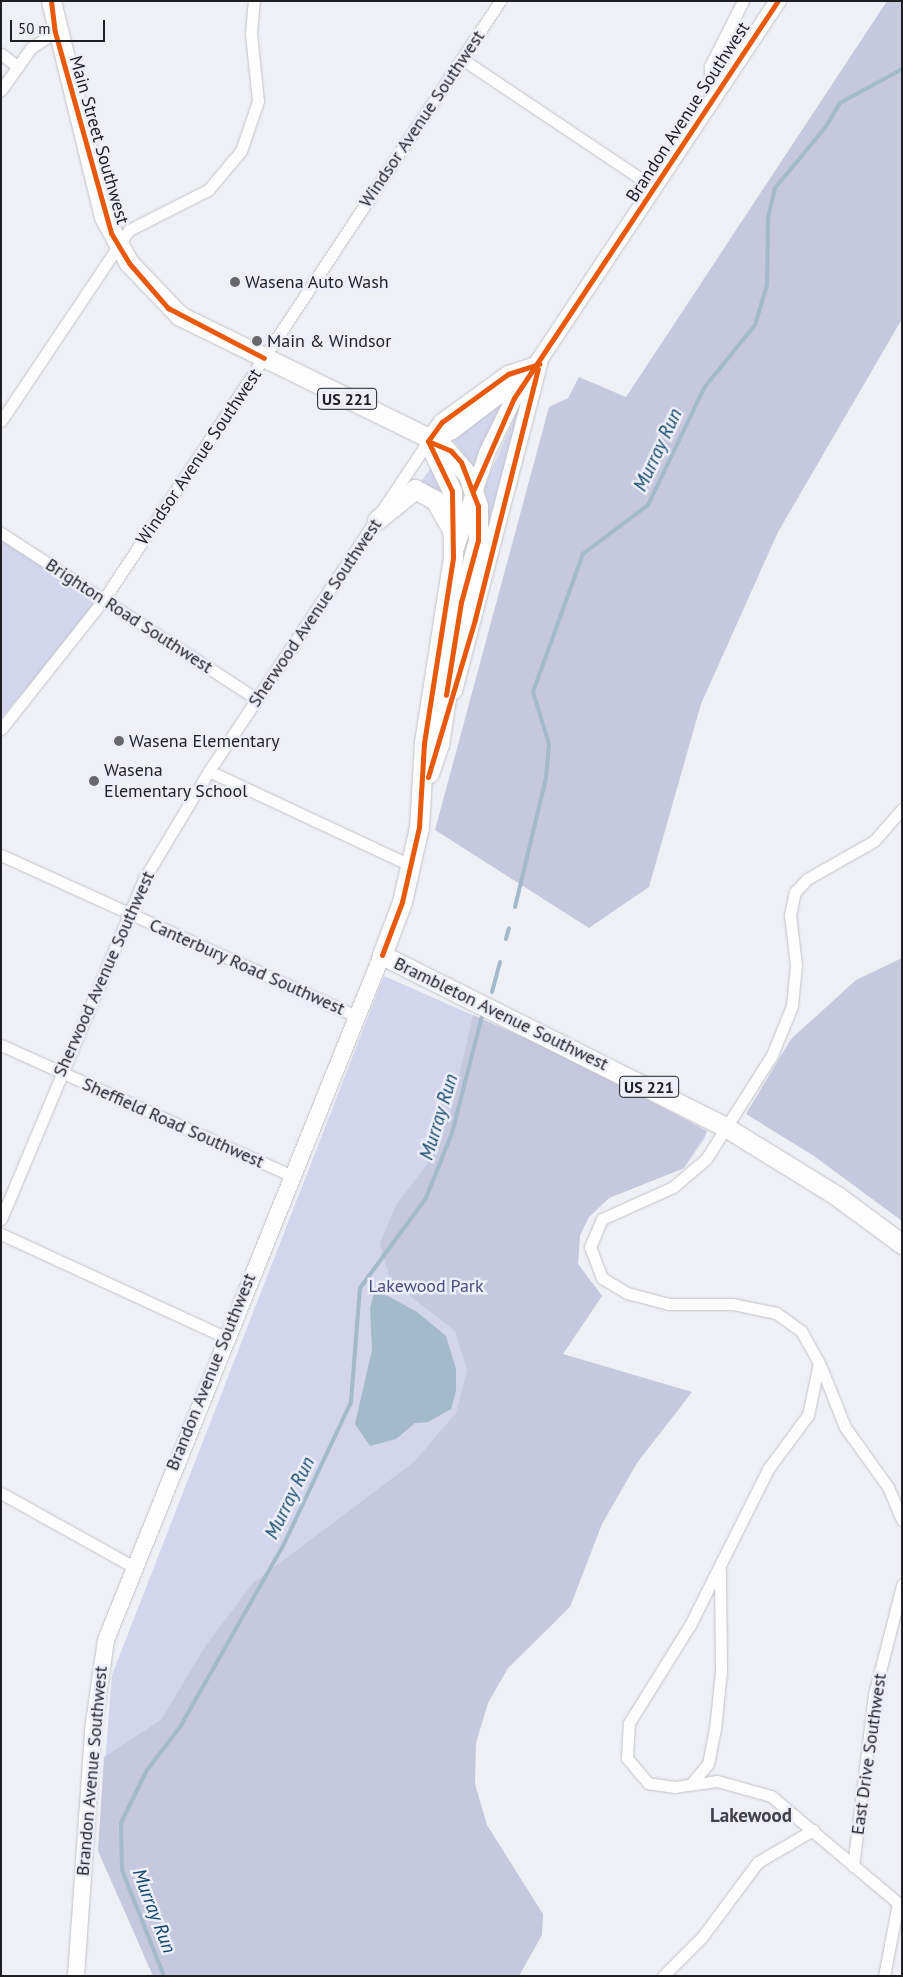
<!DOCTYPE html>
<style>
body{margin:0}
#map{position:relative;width:903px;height:1977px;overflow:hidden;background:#eff0f5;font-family:"PT Sans",sans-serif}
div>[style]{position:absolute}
.green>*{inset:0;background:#d2d5eb}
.forest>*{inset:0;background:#c6c8de}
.water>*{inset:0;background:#a3b9cc}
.stream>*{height:4px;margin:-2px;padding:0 2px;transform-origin:2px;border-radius:2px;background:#a3b9cc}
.roads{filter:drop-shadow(0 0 1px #c1c2c6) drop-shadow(0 0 1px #c1c2c6)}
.street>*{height:11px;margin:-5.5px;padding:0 5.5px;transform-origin:5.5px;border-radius:5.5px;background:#fdfdfe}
.secondary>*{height:16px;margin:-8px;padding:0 8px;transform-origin:8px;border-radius:8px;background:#fdfdfe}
.primary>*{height:19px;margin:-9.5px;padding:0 9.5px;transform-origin:9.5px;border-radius:9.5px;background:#fdfdfe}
.cycleway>*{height:5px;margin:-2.5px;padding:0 2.5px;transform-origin:2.5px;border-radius:2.5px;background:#e8590c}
.dots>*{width:14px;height:14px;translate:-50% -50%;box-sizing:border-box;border:2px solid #eceef8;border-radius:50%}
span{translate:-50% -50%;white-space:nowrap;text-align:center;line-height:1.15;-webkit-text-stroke:5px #eceef8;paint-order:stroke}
.shield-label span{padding:1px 4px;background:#eceef8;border:1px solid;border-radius:4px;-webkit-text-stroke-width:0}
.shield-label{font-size:16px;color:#1f1f23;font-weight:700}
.street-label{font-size:18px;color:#1f1f23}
.poi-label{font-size:18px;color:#1f1f23}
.left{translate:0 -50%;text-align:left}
.park-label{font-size:18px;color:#4a4d7e}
.water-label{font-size:19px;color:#124568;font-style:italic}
.neighbourhood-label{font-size:19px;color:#40414a;font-weight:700}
.frame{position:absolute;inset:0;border:2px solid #1f1f23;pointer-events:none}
.scale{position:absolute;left:10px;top:20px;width:95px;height:22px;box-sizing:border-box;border:2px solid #1f1f23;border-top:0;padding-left:6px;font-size:15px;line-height:18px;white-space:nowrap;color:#1f1f23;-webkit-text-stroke:4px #eceef8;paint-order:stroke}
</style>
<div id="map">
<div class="green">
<div style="clip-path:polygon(525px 394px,486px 539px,484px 487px)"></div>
<div style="clip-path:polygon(504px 401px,474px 468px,452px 439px)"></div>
<div style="clip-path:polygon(431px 468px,436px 473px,447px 503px,419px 484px)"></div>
<div style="clip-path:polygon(1px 533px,104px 599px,1px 718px)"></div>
<div style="clip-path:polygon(384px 976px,561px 1054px,707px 1131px,705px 1138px,684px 1168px,609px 1198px,589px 1217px,580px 1235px,578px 1264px,602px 1296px,98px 1851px,112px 1675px)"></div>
</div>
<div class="forest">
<div style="clip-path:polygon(887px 1px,902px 1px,902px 319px,778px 532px,701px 704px,649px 887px,589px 928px,435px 830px,549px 407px,568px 398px,579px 377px,626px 397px)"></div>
<div style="clip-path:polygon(902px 958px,902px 1221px,814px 1156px,746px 1114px,791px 1039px,856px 980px)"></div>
<div style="clip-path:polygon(473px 1015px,561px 1054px,707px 1131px,684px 1168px,609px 1198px,589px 1217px,580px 1235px,578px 1264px,602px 1296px,563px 1354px,692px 1392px,637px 1463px,602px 1524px,570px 1607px,508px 1668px,488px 1703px,476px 1743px,475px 1784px,487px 1825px,543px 1914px,542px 1935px,519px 1976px,153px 1976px,98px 1851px,104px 1757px,161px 1720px,206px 1645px,253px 1583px,414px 1462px,456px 1413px,467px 1370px,455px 1331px,390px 1280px,380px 1243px,396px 1205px,428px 1163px,451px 1111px)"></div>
</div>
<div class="water">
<div style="clip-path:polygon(375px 1289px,417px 1312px,446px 1336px,456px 1369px,456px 1391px,451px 1409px,428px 1422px,415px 1423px,396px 1439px,370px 1446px,355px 1424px,372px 1350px,370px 1308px)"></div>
</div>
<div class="stream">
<div style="left:515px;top:907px;width:133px;rotate:-76.5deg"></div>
<div style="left:546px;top:778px;width:34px;rotate:-85deg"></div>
<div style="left:549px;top:744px;width:54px;rotate:-107.1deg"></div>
<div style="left:533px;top:692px;width:147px;rotate:-70.1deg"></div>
<div style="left:583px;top:554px;width:81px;rotate:-37deg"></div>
<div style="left:648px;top:505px;width:130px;rotate:-64.4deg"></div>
<div style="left:704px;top:388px;width:81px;rotate:-51deg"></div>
<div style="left:755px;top:325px;width:42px;rotate:-73.3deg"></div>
<div style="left:767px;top:285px;width:67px;rotate:-89.1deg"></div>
<div style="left:768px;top:218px;width:31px;rotate:-77deg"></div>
<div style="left:775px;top:188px;width:78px;rotate:-50.2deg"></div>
<div style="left:825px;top:128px;width:29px;rotate:-59deg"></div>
<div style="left:840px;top:103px;width:71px;rotate:-28.7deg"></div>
<div style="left:506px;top:939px;width:11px;rotate:-75deg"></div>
<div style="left:492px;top:992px;width:31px;rotate:-75deg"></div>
<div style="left:164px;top:1976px;width:114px;rotate:-111.6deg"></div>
<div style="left:122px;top:1870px;width:47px;rotate:-91.2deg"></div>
<div style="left:121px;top:1823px;width:59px;rotate:-63.9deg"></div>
<div style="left:147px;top:1770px;width:54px;rotate:-52.5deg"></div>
<div style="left:180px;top:1727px;width:208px;rotate:-60.4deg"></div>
<div style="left:283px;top:1546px;width:159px;rotate:-64.7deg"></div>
<div style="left:351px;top:1402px;width:114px;rotate:-85.5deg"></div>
<div style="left:360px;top:1288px;width:112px;rotate:-53.7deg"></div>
<div style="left:426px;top:1198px;width:70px;rotate:-68.2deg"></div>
<div style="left:452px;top:1133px;width:121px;rotate:-75.6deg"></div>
</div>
<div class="roads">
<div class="street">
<div style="left:1px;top:54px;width:21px;rotate:37deg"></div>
<div style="left:462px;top:59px;width:232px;rotate:33.8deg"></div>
<div style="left:1px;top:90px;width:52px;rotate:-54.5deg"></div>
<div style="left:31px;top:48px;width:29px;rotate:-34deg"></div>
<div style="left:711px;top:102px;width:36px;rotate:-92deg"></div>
<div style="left:710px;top:66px;width:73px;rotate:-63.1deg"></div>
<div style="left:1px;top:421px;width:230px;rotate:-56.2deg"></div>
<div style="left:129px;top:230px;width:89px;rotate:-26.9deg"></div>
<div style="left:208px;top:190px;width:51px;rotate:-49.8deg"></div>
<div style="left:241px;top:151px;width:53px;rotate:-71.2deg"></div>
<div style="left:258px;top:101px;width:68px;rotate:-95.9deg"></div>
<div style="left:251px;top:33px;width:32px;rotate:-85deg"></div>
<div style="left:1px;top:533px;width:305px;rotate:33deg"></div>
<div style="left:1px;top:729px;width:166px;rotate:-51.6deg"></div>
<div style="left:104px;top:599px;width:717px;rotate:-56.49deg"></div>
<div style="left:209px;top:771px;width:224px;rotate:25.1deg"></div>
<div style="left:1px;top:855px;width:390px;rotate:24.4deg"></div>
<div style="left:1px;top:1045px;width:317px;rotate:24.2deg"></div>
<div style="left:1px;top:1219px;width:369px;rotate:-67.2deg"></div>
<div style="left:144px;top:879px;width:126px;rotate:-59deg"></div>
<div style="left:209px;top:771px;width:396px;rotate:-56.4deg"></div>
<div style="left:1px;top:1234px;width:247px;rotate:24.7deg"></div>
<div style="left:821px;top:1367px;width:65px;rotate:68.2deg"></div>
<div style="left:845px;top:1427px;width:74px;rotate:54.4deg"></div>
<div style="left:888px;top:1487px;width:36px;rotate:67deg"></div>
<div style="left:1px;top:1493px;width:150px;rotate:29.1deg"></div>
<div style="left:691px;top:1784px;width:26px;rotate:-50deg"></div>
<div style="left:708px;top:1764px;width:36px;rotate:-79deg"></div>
<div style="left:715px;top:1729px;width:58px;rotate:-84.1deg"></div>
<div style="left:721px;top:1671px;width:101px;rotate:-90.6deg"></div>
<div style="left:853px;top:1866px;width:172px;rotate:-83deg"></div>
<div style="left:874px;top:1695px;width:114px;rotate:-75.7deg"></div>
<div style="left:898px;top:1903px;width:166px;rotate:-139.9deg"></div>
<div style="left:771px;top:1796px;width:56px;rotate:-164.5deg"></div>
<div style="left:717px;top:1781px;width:42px;rotate:171.9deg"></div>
<div style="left:675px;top:1787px;width:27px;rotate:-172deg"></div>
<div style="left:648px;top:1783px;width:33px;rotate:-130deg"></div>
<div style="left:627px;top:1758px;width:35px;rotate:-87deg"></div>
<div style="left:629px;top:1723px;width:115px;rotate:-58.1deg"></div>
<div style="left:690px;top:1625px;width:174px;rotate:-63.4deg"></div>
<div style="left:768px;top:1469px;width:67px;rotate:-53.5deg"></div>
<div style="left:808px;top:1415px;width:53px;rotate:-78.1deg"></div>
<div style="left:819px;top:1363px;width:37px;rotate:-119deg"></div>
<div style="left:801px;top:1331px;width:31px;rotate:-144deg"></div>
<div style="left:776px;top:1313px;width:45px;rotate:-168.4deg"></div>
<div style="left:732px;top:1304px;width:63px;rotate:180deg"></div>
<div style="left:669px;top:1304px;width:43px;rotate:-165.3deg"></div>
<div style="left:627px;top:1293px;width:29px;rotate:-149deg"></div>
<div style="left:602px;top:1278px;width:33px;rotate:-111deg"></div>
<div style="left:590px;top:1247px;width:30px;rotate:-67deg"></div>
<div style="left:602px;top:1219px;width:78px;rotate:-24.3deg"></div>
<div style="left:673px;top:1187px;width:43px;rotate:-40.3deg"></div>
<div style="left:706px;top:1159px;width:123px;rotate:-57.6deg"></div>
<div style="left:772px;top:1055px;width:53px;rotate:-67.8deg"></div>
<div style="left:792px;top:1006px;width:41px;rotate:-84.4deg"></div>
<div style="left:796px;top:965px;width:50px;rotate:-96.8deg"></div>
<div style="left:790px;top:915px;width:24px;rotate:-78deg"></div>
<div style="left:795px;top:892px;width:18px;rotate:-47deg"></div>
<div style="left:807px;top:879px;width:77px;rotate:-29.6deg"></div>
<div style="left:874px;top:841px;width:43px;rotate:-48.8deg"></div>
<div style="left:663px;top:1976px;width:55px;rotate:-45deg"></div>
<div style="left:702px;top:1937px;width:94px;rotate:-53.3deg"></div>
<div style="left:758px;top:1862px;width:64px;rotate:-30.2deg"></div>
<div style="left:884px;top:1976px;width:74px;rotate:-79.1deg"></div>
</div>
<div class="secondary">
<div style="left:428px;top:441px;width:24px;rotate:-54deg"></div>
<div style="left:442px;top:422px;width:82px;rotate:-36deg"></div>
<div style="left:508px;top:374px;width:33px;rotate:-18deg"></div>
<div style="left:429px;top:441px;width:25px;rotate:-23deg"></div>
<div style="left:452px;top:431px;width:88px;rotate:-37.1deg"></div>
<div style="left:456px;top:548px;width:100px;rotate:-71.9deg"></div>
<div style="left:487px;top:453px;width:61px;rotate:-63.9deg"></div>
<div style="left:514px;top:398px;width:477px;rotate:-56.4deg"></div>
<div style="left:454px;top:691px;width:333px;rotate:-75.4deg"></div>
<div style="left:76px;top:1976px;width:247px;rotate:-86deg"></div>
<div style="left:93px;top:1730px;width:91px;rotate:-81.8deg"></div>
<div style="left:106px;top:1640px;width:739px;rotate:-68.05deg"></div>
</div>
<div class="primary">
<div style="left:51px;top:1px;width:222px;rotate:76.2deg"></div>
<div style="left:104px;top:217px;width:52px;rotate:61.5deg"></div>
<div style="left:129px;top:263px;width:74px;rotate:46.1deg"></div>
<div style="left:180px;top:316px;width:291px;rotate:26.1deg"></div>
<div style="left:441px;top:444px;width:41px;rotate:48.9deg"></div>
<div style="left:468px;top:475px;width:33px;rotate:72deg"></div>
<div style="left:478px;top:506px;width:34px;rotate:90deg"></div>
<div style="left:478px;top:540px;width:64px;rotate:105.3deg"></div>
<div style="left:461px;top:602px;width:144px;rotate:98.8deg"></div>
<div style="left:439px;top:744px;width:31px;rotate:109deg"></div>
<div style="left:428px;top:441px;width:55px;rotate:64.4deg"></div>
<div style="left:452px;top:491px;width:66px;rotate:89.1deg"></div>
<div style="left:453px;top:557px;width:188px;rotate:98.9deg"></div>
<div style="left:424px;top:743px;width:84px;rotate:93.4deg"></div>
<div style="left:419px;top:827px;width:77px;rotate:102.8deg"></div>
<div style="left:402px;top:902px;width:57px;rotate:110.7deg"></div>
<div style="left:382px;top:955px;width:386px;rotate:26.6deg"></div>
<div style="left:727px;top:1128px;width:129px;rotate:31.7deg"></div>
<div style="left:837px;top:1196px;width:81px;rotate:36.4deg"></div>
<div style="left:377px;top:520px;width:49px;rotate:-39.2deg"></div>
<div style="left:415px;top:489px;width:23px;rotate:29deg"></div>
<div style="left:435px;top:500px;width:38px;rotate:60deg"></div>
</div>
</div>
<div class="cycleway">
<div style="left:51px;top:1px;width:31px;rotate:83deg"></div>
<div style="left:55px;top:32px;width:209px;rotate:74.4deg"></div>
<div style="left:111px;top:233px;width:35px;rotate:59deg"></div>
<div style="left:129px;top:263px;width:60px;rotate:49.1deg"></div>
<div style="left:168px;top:308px;width:108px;rotate:27.5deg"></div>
<div style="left:428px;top:441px;width:25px;rotate:23deg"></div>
<div style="left:451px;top:451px;width:15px;rotate:48deg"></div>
<div style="left:461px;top:462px;width:47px;rotate:68.9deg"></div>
<div style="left:478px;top:506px;width:34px;rotate:90deg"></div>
<div style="left:478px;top:540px;width:64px;rotate:105.3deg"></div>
<div style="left:461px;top:602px;width:94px;rotate:99.2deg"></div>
<div style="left:428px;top:441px;width:24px;rotate:-54deg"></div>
<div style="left:442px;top:422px;width:82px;rotate:-36deg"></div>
<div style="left:508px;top:374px;width:33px;rotate:-18deg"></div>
<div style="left:474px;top:489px;width:99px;rotate:-66.3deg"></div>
<div style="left:514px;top:398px;width:477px;rotate:-56.4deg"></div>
<div style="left:428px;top:777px;width:165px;rotate:-73.4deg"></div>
<div style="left:475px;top:619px;width:258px;rotate:-75.9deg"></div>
<div style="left:382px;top:955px;width:57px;rotate:-69.3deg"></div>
<div style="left:402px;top:902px;width:77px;rotate:-77.2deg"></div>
<div style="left:419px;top:827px;width:84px;rotate:-86.6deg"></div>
<div style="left:424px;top:743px;width:188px;rotate:-81.1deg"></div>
<div style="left:453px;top:557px;width:66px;rotate:-90.9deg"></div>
<div style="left:452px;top:491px;width:55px;rotate:-115.6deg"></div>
</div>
<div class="dots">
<div style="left:235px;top:282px;background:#68686c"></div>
<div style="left:257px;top:341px;background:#68686c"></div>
<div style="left:119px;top:741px;background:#68686c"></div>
<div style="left:94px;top:781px;background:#68686c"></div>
</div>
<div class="shield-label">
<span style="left:347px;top:399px">US 221</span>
<span style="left:649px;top:1087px">US 221</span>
</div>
<div class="street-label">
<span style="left:688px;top:112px;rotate:-57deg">Brandon Avenue Southwest</span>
<span style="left:422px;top:119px;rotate:-56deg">Windsor Avenue Southwest</span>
<span style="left:99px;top:140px;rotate:74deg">Main Street Southwest</span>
<span style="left:199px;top:457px;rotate:-56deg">Windsor Avenue Southwest</span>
<span style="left:315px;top:613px;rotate:-56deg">Sherwood Avenue Southwest</span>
<span style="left:129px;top:616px;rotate:33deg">Brighton Road Southwest</span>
<span style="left:247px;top:967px;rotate:24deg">Canterbury Road Southwest</span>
<span style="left:104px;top:974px;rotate:-66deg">Sherwood Avenue Southwest</span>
<span style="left:501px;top:1014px;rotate:26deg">Brambleton Avenue Southwest</span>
<span style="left:173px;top:1123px;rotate:24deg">Sheffield Road Southwest</span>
<span style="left:211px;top:1372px;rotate:-68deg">Brandon Avenue Southwest</span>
<span style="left:869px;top:1754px;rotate:-82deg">East Drive Southwest</span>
<span style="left:92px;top:1771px;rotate:-85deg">Brandon Avenue Southwest</span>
</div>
<div class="poi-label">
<span class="left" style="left:245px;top:282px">Wasena Auto Wash</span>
<span class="left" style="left:267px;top:341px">Main &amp; Windsor</span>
<span class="left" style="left:129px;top:741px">Wasena Elementary</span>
<span class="left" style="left:104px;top:781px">Wasena<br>Elementary School</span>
</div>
<div class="park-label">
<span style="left:426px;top:1286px">Lakewood Park</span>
</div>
<div class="water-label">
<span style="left:658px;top:450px;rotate:-65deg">Murray Run</span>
<span style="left:439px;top:1117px;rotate:-73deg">Murray Run</span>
<span style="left:290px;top:1498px;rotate:-64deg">Murray Run</span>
<span style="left:154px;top:1911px;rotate:69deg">Murray Run</span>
</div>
<div class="neighbourhood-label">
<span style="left:751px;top:1816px">Lakewood</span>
</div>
<div class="frame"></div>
<div class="scale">50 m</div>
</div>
